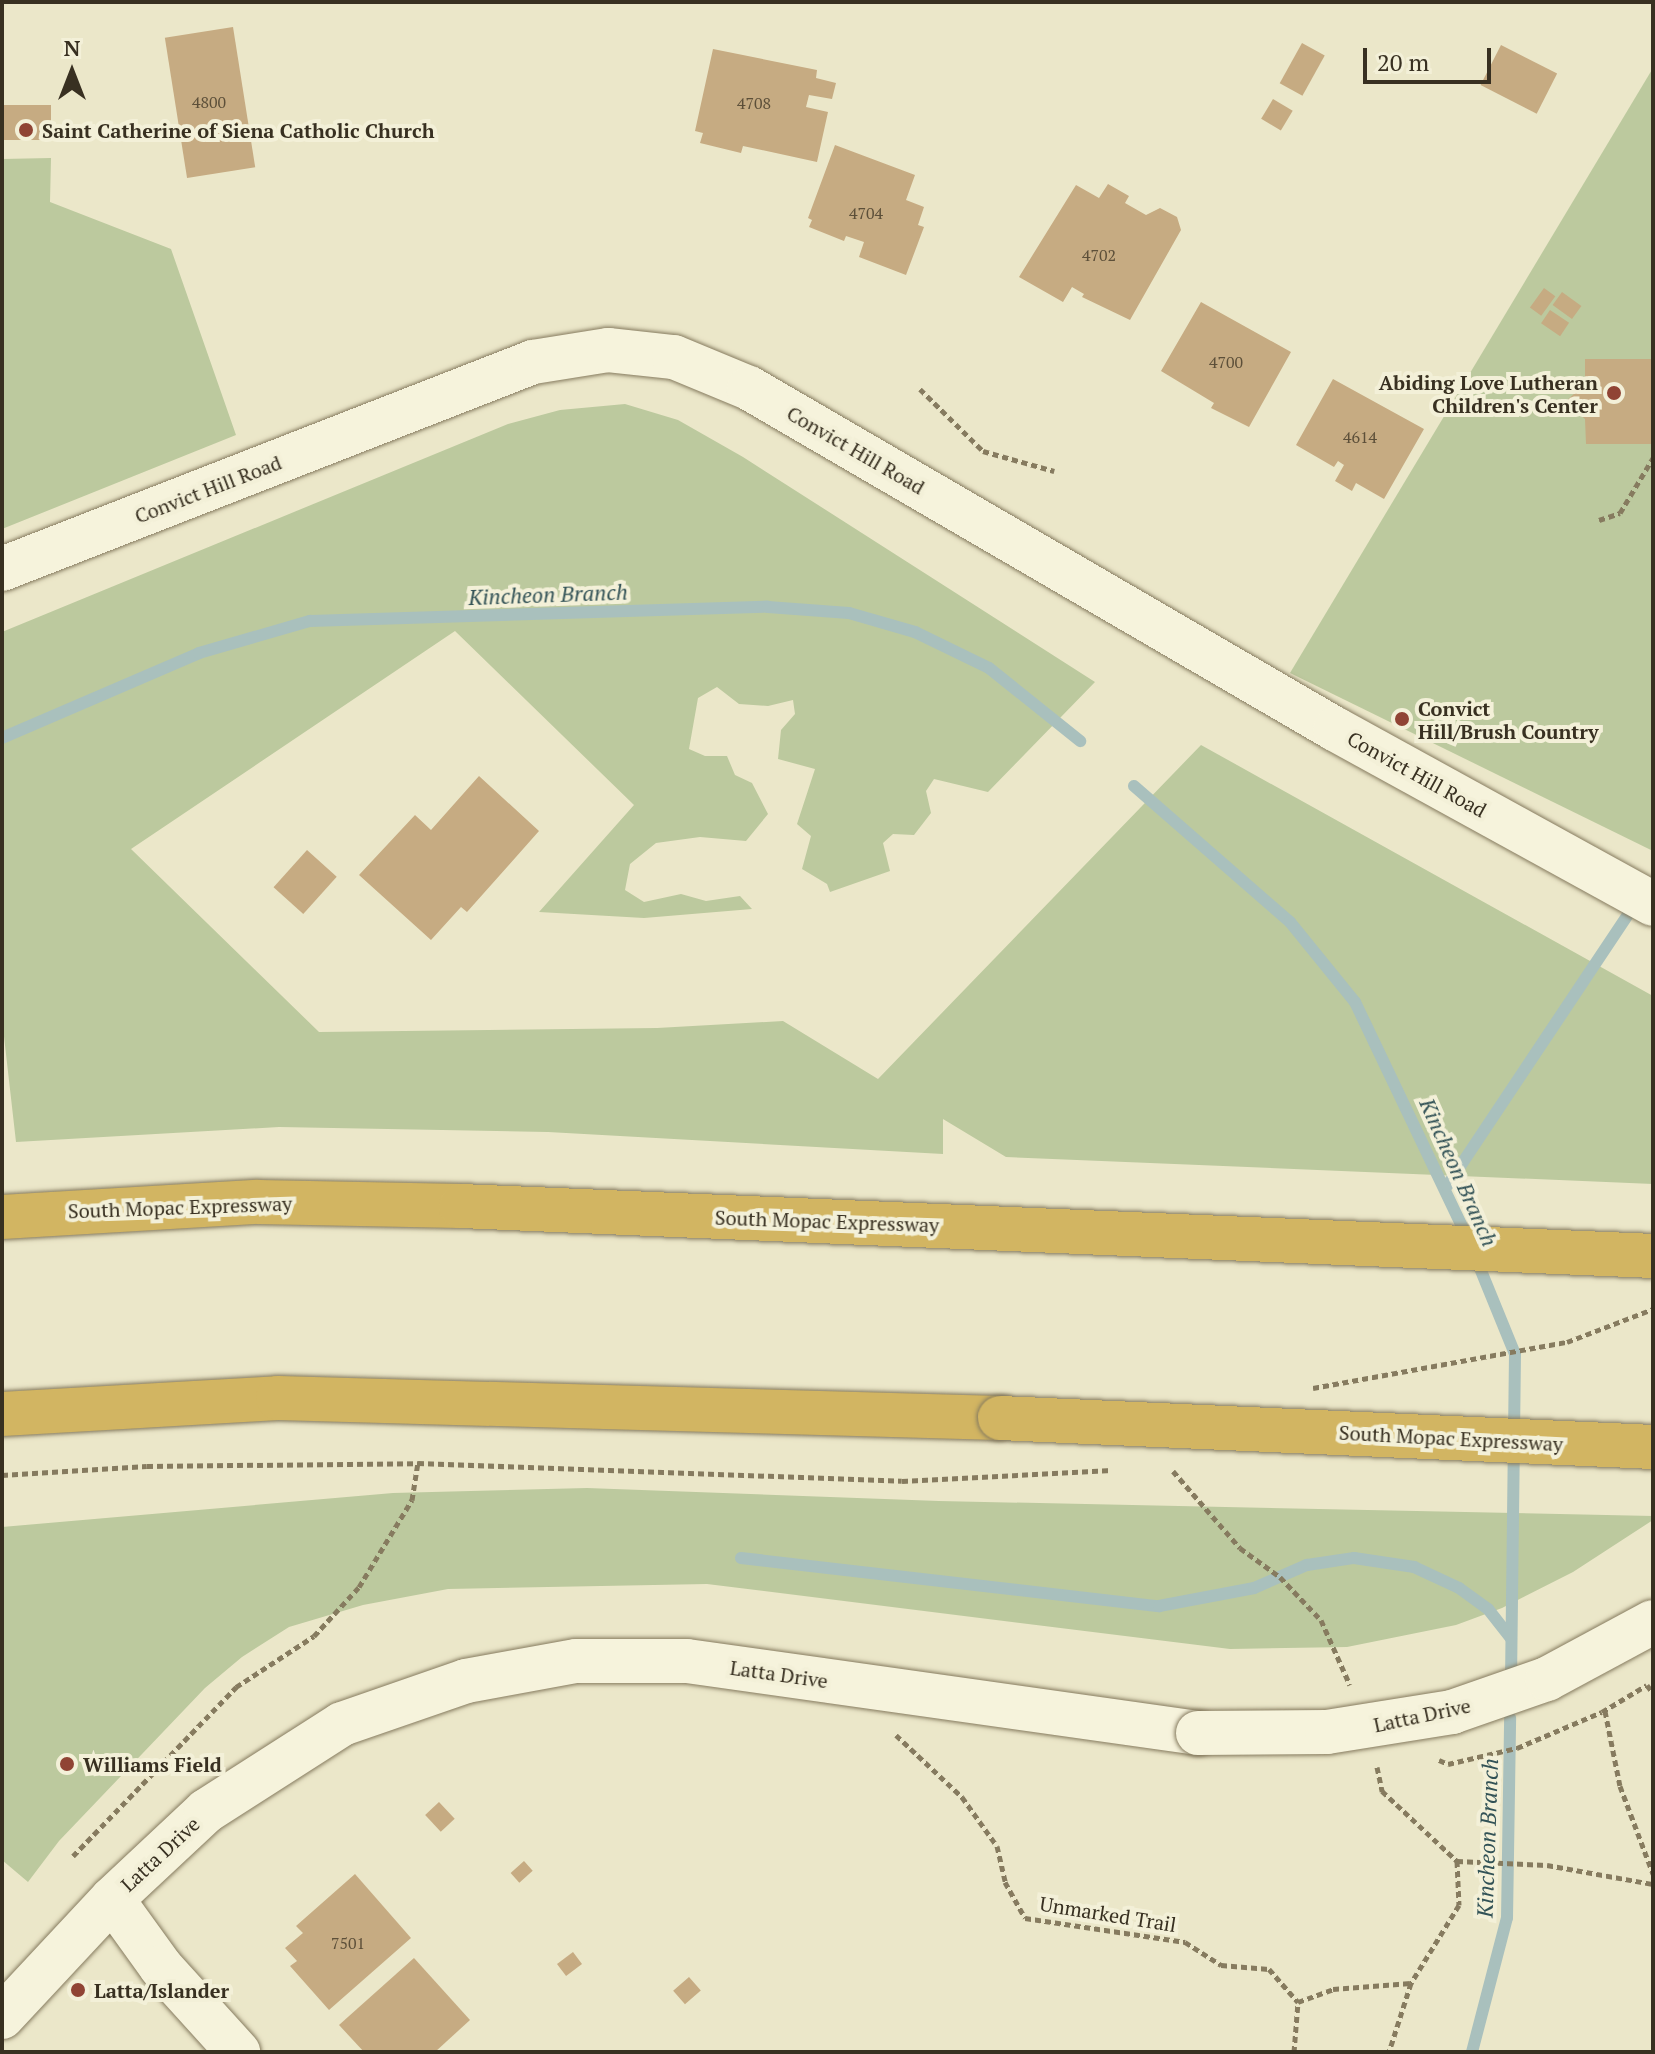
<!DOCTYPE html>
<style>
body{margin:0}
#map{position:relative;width:1655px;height:2054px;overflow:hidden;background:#ebe7c9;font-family:"PT Serif",serif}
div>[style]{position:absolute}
.green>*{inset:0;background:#bcc99e}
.stream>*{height:12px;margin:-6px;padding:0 6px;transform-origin:6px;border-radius:6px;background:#a9c0bd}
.building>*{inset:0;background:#c6ab82;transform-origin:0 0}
.path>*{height:5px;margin-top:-2.5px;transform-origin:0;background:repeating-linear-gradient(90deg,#867b5f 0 6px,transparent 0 10px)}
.roads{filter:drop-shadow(0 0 2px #867b5f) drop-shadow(0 0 2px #867b5f)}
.minor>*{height:44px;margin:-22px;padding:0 22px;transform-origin:22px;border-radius:22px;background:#f6f3dc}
.highway>*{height:44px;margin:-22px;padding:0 22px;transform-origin:22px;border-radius:22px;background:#d2b562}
.bridges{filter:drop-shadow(0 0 2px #867b5f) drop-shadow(0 0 2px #867b5f)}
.minor-bridge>*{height:44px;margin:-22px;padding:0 22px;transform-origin:22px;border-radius:22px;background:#f6f3dc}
.highway-bridge>*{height:44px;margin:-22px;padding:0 22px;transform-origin:22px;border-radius:22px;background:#d2b562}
.dots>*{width:22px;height:22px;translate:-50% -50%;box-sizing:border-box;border:4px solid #f3f0d8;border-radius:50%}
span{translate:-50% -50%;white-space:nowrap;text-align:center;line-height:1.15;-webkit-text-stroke:8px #f3f0d8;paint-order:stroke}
.number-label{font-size:16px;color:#5c4f39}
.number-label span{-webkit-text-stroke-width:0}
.poi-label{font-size:20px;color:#383021;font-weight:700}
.left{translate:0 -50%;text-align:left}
.right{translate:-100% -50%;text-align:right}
.street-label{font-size:20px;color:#383021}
.water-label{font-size:22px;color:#325256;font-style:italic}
.frame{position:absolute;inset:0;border:4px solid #383021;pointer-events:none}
.north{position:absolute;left:32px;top:32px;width:80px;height:80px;-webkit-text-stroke:6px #f3f0d8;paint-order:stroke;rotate:0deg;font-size:22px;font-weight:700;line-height:32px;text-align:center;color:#383021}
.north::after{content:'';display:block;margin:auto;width:28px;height:36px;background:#383021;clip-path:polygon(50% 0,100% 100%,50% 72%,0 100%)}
.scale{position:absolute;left:1363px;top:48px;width:128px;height:36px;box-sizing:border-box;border:4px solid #383021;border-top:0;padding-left:10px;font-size:24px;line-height:28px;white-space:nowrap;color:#383021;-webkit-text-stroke:6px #f3f0d8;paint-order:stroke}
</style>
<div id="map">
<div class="green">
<div style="clip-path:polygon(1653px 68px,1653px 851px,1290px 673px)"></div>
<div style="clip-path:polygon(51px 158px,50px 202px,171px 249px,236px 435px,2px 529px,2px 159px)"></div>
<div style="clip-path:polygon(625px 404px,678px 420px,743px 457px,1095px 682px,988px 792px,934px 779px,926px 791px,931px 813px,914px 835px,893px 834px,883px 843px,890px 871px,830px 892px,827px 884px,802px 869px,811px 836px,797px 824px,815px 769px,778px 759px,781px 730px,795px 714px,793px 700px,768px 706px,739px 704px,717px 687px,698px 698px,689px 749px,705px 756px,727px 756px,735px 775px,752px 783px,768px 814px,746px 841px,700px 837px,656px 843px,630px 864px,625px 890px,644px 902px,681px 894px,706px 901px,740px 896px,752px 909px,644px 918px,539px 912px,634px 805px,455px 631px,131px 849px,319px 1032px,657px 1028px,783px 1021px,878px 1079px,1201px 745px,1653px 996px,1653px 1184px,1006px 1157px,943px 1119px,943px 1154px,548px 1132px,279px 1127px,16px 1142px,2px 1019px,2px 632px,508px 424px,560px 410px)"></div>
<div style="clip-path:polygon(587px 1488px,939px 1501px,1653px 1516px,1653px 1520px,1573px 1572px,1502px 1608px,1456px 1625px,1347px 1647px,1230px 1649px,707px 1584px,448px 1589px,363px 1605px,289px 1627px,242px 1657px,205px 1688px,59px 1841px,28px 1882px,2px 1860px,2px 1527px,393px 1493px)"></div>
</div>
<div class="stream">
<div style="left:2px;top:738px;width:215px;rotate:-23.3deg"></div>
<div style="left:199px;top:653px;width:116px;rotate:-16.1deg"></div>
<div style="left:310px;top:621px;width:458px;rotate:-1.8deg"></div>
<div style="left:768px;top:607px;width:81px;rotate:4.2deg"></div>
<div style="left:849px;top:613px;width:69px;rotate:16.1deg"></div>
<div style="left:915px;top:632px;width:82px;rotate:25.9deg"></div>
<div style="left:989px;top:668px;width:117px;rotate:38.7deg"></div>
<div style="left:1134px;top:786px;width:207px;rotate:41.1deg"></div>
<div style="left:1290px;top:922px;width:103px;rotate:50.9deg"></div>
<div style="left:1355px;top:1002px;width:263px;rotate:64.5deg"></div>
<div style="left:1447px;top:1186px;width:326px;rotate:-56.3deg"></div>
<div style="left:1475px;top:1256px;width:106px;rotate:67.8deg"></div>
<div style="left:1515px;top:1354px;width:319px;rotate:90.7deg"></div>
<div style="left:741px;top:1558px;width:421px;rotate:6.6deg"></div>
<div style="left:1159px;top:1606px;width:97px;rotate:-10.7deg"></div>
<div style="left:1254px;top:1588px;width:58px;rotate:-23.5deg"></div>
<div style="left:1307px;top:1565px;width:48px;rotate:-8.5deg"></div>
<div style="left:1354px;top:1558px;width:61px;rotate:8.5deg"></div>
<div style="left:1414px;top:1567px;width:50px;rotate:25deg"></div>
<div style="left:1459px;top:1588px;width:36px;rotate:36deg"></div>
<div style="left:1488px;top:1609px;width:37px;rotate:52deg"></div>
<div style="left:1472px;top:2052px;width:138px;rotate:-75.4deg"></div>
<div style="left:1507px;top:1918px;width:200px;rotate:-89.1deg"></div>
</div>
<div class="building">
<div style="left:233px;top:27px;width:142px;height:69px;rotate:81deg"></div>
<div style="left:1302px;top:43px;width:26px;height:46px;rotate:29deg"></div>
<div style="left:1501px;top:45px;width:63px;height:45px;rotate:27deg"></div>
<div style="clip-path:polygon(713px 49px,817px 70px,816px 78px,836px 83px,832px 99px,809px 95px,806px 107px,828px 112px,817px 162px,743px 146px,741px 153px,700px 143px,703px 133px,695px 131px)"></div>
<div style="left:1273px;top:99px;width:23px;height:23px;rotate:31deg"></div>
<div style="left:2px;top:105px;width:49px;height:35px"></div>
<div style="clip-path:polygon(835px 145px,915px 175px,906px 200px,924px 207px,918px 225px,924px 227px,906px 275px,859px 257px,864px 242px,846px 236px,844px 241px,809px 227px,812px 220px,808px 218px)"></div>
<div style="clip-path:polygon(1108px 184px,1129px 196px,1125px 203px,1146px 215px,1160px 208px,1177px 217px,1181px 230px,1130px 320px,1082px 297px,1084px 294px,1072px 287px,1063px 302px,1019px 277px,1076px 185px,1099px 198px)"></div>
<div style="left:1544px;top:288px;width:14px;height:24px;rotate:36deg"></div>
<div style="left:1562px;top:292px;width:24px;height:16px;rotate:36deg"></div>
<div style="clip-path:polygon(1201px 302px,1291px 352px,1249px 427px,1211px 408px,1214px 403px,1161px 371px)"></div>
<div style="left:1550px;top:310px;width:23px;height:16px;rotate:34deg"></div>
<div style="clip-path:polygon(1585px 359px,1653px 359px,1653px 444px,1586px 444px,1585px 419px,1565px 402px,1585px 384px)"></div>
<div style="clip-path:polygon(1333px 379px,1424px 429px,1384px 499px,1356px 483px,1352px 491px,1335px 481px,1344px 465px,1338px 461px,1334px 467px,1296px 445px)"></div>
<div style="clip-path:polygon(479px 776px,539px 831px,467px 912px,461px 907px,431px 940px,359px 875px,415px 815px,431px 830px)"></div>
<div style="left:307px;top:850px;width:40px;height:50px;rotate:42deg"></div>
<div style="left:439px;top:1802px;width:23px;height:19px;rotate:47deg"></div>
<div style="left:524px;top:1861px;width:13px;height:18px;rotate:48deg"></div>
<div style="clip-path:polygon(355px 1874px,411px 1938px,329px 2010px,290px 1966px,297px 1961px,285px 1948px,303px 1933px,296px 1926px)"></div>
<div style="left:573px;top:1952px;width:15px;height:20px;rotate:53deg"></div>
<div style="clip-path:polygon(414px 1958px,470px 2020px,435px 2052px,364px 2052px,339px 2025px)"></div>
<div style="left:689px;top:1977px;width:18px;height:21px;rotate:49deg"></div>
</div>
<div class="path">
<div style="left:920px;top:389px;width:88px;rotate:44.5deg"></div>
<div style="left:983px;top:451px;width:74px;rotate:15.7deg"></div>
<div style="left:1599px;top:520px;width:22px;rotate:-18deg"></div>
<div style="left:1620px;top:513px;width:64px;rotate:-59deg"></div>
<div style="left:1313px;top:1388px;width:258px;rotate:-10.3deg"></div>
<div style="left:1567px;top:1342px;width:92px;rotate:-21deg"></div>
<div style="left:1173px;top:1471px;width:102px;rotate:49deg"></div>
<div style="left:1240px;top:1548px;width:49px;rotate:35.9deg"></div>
<div style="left:1280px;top:1577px;width:59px;rotate:46.4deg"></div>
<div style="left:1321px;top:1620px;width:71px;rotate:66deg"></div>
<div style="left:2px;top:1475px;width:145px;rotate:-3.6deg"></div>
<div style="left:147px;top:1466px;width:271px;rotate:-0.6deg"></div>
<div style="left:418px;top:1463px;width:484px;rotate:2.1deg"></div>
<div style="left:902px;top:1481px;width:210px;rotate:-3deg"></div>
<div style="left:1605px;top:1711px;width:76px;rotate:78.7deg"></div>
<div style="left:1620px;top:1786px;width:94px;rotate:69.4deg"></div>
<div style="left:896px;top:1735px;width:91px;rotate:43.2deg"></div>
<div style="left:962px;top:1797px;width:60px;rotate:54.5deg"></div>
<div style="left:997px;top:1846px;width:37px;rotate:77deg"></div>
<div style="left:1005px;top:1882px;width:41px;rotate:60.9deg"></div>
<div style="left:1025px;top:1918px;width:162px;rotate:8.5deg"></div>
<div style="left:1185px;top:1942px;width:43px;rotate:32.6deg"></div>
<div style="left:1221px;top:1965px;width:48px;rotate:4.8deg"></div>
<div style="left:1269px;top:1969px;width:44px;rotate:48.7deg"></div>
<div style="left:1298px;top:2002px;width:37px;rotate:-20deg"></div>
<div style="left:1333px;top:1989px;width:78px;rotate:-4.4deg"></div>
<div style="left:1439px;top:1760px;width:10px;rotate:24deg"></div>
<div style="left:1448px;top:1764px;width:71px;rotate:-13.1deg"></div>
<div style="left:1517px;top:1748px;width:92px;rotate:-23deg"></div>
<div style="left:1602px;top:1712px;width:52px;rotate:-31deg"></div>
<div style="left:1647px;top:1685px;width:10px;rotate:53deg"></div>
<div style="left:1377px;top:1767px;width:25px;rotate:78deg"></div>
<div style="left:1382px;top:1791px;width:103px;rotate:43deg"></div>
<div style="left:1457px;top:1861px;width:44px;rotate:87.4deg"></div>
<div style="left:1459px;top:1905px;width:92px;rotate:121.6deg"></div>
<div style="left:1411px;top:1983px;width:72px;rotate:107.7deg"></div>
<div style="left:73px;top:1856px;width:235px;rotate:-46deg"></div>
<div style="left:236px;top:1687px;width:93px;rotate:-33.2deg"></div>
<div style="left:314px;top:1636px;width:67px;rotate:-47.4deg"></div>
<div style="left:359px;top:1587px;width:102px;rotate:-58.7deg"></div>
<div style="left:412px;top:1500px;width:37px;rotate:-81deg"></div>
<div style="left:1457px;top:1861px;width:90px;rotate:2.5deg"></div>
<div style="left:1547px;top:1865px;width:108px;rotate:10.2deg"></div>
<div style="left:1294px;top:2052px;width:50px;rotate:-85.4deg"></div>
</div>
<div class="roads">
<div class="minor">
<div style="left:2px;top:569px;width:570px;rotate:-21.3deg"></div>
<div style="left:533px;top:362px;width:76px;rotate:-9.1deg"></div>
<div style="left:608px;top:350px;width:66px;rotate:6.1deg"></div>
<div style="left:674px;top:357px;width:81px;rotate:22.5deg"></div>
<div style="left:749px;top:388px;width:678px;rotate:30.2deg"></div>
<div style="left:1335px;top:729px;width:363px;rotate:28.8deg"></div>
<div style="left:112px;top:1899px;width:84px;rotate:54.2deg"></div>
<div style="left:161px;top:1967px;width:115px;rotate:47.8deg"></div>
<div style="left:2px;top:2017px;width:161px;rotate:-47deg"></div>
<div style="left:112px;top:1899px;width:129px;rotate:-43.1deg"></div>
<div style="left:206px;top:1811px;width:161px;rotate:-32.6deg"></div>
<div style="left:342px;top:1724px;width:131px;rotate:-19.1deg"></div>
<div style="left:466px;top:1681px;width:112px;rotate:-10.3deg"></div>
<div style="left:576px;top:1661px;width:111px"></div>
<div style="left:687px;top:1661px;width:516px;rotate:8.02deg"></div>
</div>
<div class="highway">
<div style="left:2px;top:1217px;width:256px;rotate:-3.4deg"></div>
<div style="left:258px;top:1202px;width:203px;rotate:1.1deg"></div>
<div style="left:461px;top:1206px;width:1193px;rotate:2.4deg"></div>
<div style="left:2px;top:1414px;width:276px;rotate:-3.3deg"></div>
<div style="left:278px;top:1398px;width:722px;rotate:1.59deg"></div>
</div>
</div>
<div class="bridges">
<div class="minor-bridge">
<div style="left:1198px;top:1733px;width:129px;rotate:-0.4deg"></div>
<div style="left:1327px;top:1732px;width:127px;rotate:-9.1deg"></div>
<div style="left:1452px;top:1712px;width:101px;rotate:-19.2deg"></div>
<div style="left:1547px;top:1679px;width:120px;rotate:-28.3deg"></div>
</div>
<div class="highway-bridge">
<div style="left:1000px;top:1418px;width:654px;rotate:2.54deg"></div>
</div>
</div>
<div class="dots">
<div style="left:26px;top:130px;background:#904434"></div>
<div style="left:1614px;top:393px;background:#904434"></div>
<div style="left:1402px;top:719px;background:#904434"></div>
<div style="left:67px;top:1764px;background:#904434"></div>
<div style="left:78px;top:1990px;background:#904434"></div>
</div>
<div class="number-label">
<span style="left:209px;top:102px">4800</span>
<span style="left:754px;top:103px">4708</span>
<span style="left:866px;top:213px">4704</span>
<span style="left:1099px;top:255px">4702</span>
<span style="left:1226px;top:362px">4700</span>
<span style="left:1360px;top:437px">4614</span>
<span style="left:348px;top:1943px">7501</span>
</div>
<div class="poi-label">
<span class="left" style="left:42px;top:130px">Saint Catherine of Siena Catholic Church</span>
<span class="right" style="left:1598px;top:394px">Abiding Love Lutheran<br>Children's Center</span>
<span class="left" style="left:1418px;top:720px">Convict<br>Hill/Brush Country</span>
<span class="left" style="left:83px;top:1764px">Williams Field</span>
<span class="left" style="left:94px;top:1990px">Latta/Islander</span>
</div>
<div class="street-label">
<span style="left:856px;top:450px;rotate:30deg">Convict Hill Road</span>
<span style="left:208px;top:489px;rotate:-21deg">Convict Hill Road</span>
<span style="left:1417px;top:774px;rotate:29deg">Convict Hill Road</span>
<span style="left:180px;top:1207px;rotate:-2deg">South Mopac Expressway</span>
<span style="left:827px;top:1221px;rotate:2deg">South Mopac Expressway</span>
<span style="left:1451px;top:1438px;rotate:3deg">South Mopac Expressway</span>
<span style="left:779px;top:1674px;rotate:8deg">Latta Drive</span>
<span style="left:1422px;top:1715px;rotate:-12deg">Latta Drive</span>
<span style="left:160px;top:1854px;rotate:-43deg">Latta Drive</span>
<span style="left:1108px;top:1914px;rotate:9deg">Unmarked Trail</span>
</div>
<div class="water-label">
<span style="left:548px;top:594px;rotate:-2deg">Kincheon Branch</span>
<span style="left:1459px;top:1172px;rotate:66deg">Kincheon Branch</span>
<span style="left:1487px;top:1838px;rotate:-88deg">Kincheon Branch</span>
</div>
<div class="frame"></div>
<div class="north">N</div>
<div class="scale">20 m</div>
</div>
